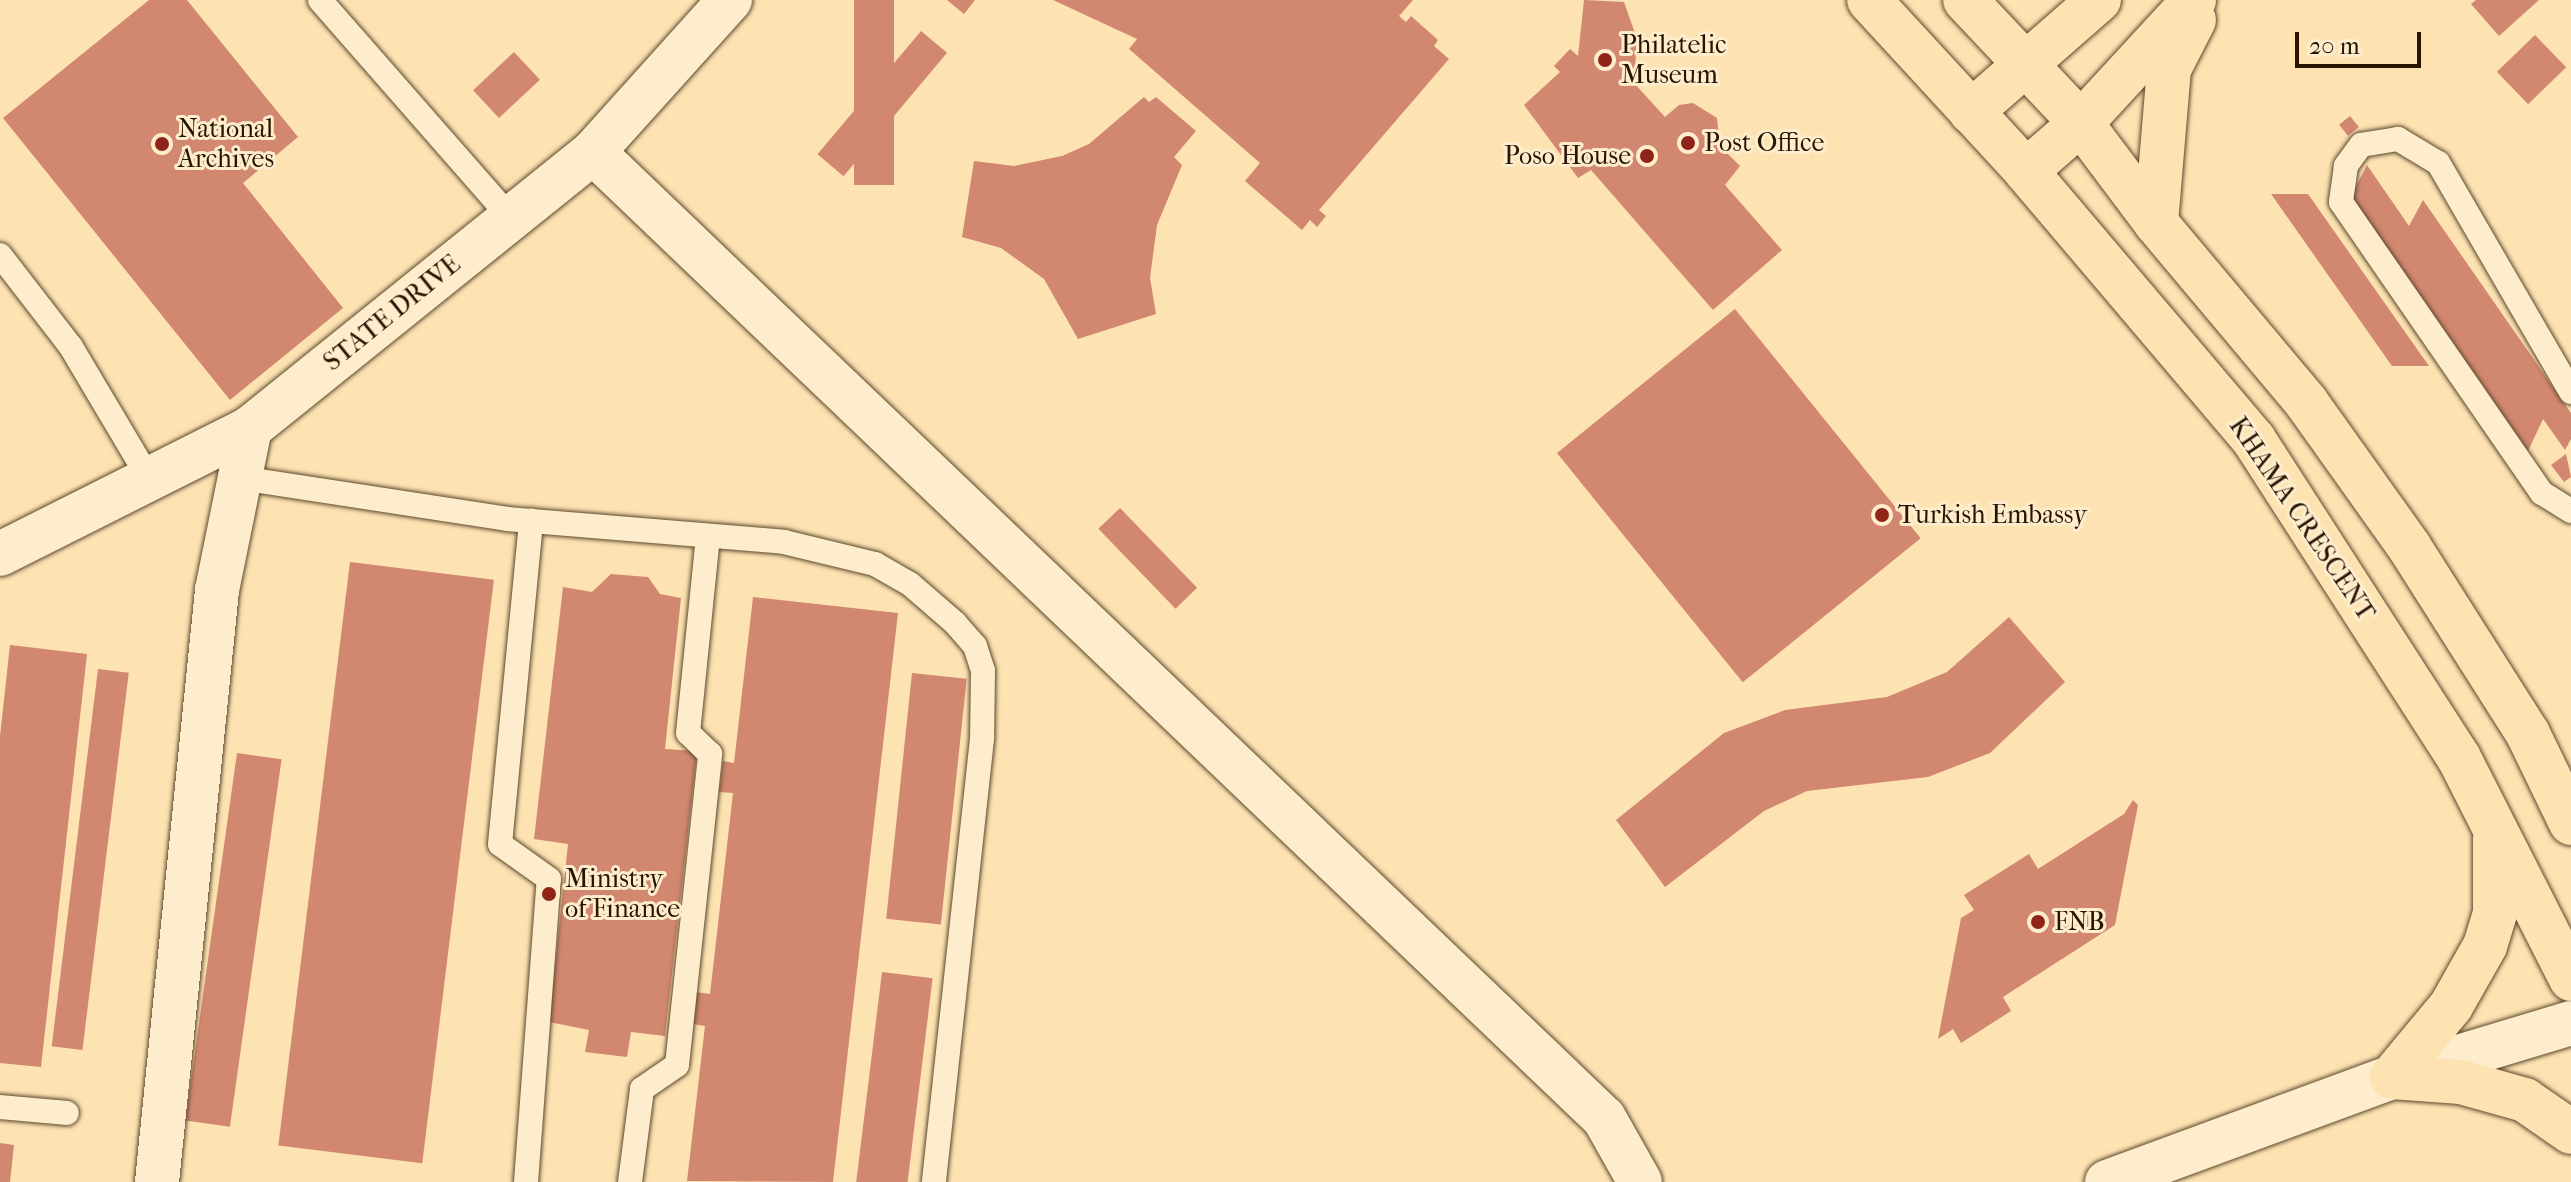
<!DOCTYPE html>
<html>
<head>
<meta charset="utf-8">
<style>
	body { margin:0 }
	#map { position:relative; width:2571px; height:1182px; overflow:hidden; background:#fde3b2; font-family:"IM FELL French Canon",serif }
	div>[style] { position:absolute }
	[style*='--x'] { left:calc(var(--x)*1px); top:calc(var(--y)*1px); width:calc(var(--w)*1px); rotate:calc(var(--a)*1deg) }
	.building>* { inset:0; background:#d28770; transform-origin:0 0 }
	.roads { filter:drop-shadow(0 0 2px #5c482d) drop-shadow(0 0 2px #5c482d) }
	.service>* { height:24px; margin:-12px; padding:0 12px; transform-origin:12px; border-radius:12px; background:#feedcd }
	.minor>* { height:44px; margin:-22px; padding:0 22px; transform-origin:22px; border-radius:22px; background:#feedcd }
	.primary>* { height:44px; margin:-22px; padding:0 22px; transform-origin:22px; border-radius:22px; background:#fde3b2 }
	.dots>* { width:22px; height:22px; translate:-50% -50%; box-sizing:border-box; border:4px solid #feedcd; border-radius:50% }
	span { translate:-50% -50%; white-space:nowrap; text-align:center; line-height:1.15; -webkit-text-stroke:6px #feedcd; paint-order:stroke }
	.poi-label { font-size:26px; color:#271401 }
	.left { translate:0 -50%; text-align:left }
	.right { translate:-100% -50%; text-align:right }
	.street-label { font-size:26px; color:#271401 }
	.scale { position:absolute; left:2295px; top:32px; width:126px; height:36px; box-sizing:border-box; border:4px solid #271401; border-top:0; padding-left:10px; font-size:24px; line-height:28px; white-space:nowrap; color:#271401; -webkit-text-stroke:6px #feedcd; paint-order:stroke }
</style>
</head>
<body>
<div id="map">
	<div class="building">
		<i style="clip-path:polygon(149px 0,187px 0,298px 137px,243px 183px,343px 308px,230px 400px,3px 118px)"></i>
		<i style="left:854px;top:0;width:40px;height:185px"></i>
		<i style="clip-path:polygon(947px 0,975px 0,964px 14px)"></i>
		<i style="clip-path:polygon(1053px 0,1413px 0,1399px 16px,1406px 22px,1411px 16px,1438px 40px,1434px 46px,1449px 59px,1319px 210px,1326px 216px,1317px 227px,1310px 220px,1302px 230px,1245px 181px,1260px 163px,1129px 49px,1137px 39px)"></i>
		<i style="clip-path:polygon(1584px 0,1624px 2px,1637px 39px,1634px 83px,1665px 117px,1679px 105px,1693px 103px,1717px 118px,1720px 146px,1740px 166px,1725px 185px,1782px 250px,1713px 310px,1591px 170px,1578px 178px,1524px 105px,1560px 72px,1554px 66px,1570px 49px,1578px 56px)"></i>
		<i style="clip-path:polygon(2476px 0,2539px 0,2499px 36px,2471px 4px)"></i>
		<i style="left:921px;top:31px;width:34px;height:161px;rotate:40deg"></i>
		<i style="left:2535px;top:35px;width:45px;height:53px;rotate:46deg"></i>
		<i style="left:514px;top:52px;width:38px;height:56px;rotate:47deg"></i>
		<i style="clip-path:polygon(1144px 97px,1149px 102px,1156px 97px,1196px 131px,1174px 157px,1182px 165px,1157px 225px,1150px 278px,1156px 314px,1078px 339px,1044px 279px,1001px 248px,962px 237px,974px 161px,1014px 166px,1062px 156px,1089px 144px)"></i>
		<i style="left:2350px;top:116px;width:14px;height:14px;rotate:51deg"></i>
		<i style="clip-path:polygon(2367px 165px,2409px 226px,2423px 200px,2571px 413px,2571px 439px,2565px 450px,2543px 419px,2528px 451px,2351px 196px)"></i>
		<i style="clip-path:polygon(2271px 194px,2308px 194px,2429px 366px,2392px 366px)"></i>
		<i style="left:1735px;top:309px;width:295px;height:229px;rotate:51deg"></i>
		<i style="clip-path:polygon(2566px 454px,2571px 477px,2564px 482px,2551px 465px)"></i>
		<i style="left:1120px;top:508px;width:111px;height:30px;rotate:46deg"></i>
		<i style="left:350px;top:562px;width:145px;height:588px;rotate:7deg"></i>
		<i style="clip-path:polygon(611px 574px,648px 577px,660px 594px,681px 598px,665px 749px,697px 751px,665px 1036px,631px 1032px,627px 1057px,585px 1052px,589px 1030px,549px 1022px,568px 844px,534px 839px,563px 587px,592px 592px)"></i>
		<i style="clip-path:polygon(753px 597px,898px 613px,833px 1182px,687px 1181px,705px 1026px,693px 1024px,696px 992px,710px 994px,733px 793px,719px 792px,723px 761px,734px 763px)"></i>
		<i style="clip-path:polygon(2009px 617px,2065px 682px,1990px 753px,1928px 777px,1807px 791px,1764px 811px,1665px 887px,1616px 820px,1724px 733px,1785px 710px,1887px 697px,1947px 672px)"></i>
		<i style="clip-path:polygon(10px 645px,87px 654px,41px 1067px,0 1063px,0 736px)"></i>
		<i style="left:98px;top:669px;width:31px;height:380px;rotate:7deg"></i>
		<i style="left:912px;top:673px;width:55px;height:247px;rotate:6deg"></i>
		<i style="left:237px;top:753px;width:45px;height:371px;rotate:8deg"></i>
		<i style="clip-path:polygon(2133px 800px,2138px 805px,2115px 925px,2003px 997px,2011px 1011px,1961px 1043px,1953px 1029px,1938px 1039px,1961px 918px,1974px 910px,1964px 895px,2029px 854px,2038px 869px,2124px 814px)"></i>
		<i style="left:882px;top:972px;width:51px;height:212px;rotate:7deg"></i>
		<i style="clip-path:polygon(0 1143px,14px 1145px,10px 1182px,0 1182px)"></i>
	</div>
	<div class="roads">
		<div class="service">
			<i style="--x:320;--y:0;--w:288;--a:48.8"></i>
			<i style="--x:0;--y:255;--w:116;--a:52.3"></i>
			<i style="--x:71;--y:347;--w:157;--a:59.3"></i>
			<i style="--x:2571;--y:392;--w:265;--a:-120.1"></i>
			<i style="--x:2438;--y:163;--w:47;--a:-149"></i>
			<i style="--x:2398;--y:139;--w:37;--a:171"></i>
			<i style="--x:2361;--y:145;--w:26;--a:126"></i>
			<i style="--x:2346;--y:166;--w:36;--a:98"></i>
			<i style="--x:2341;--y:202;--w:354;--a:55.4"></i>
			<i style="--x:2542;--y:493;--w:34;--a:32"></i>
			<i style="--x:240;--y:478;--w:270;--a:8.7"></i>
			<i style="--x:507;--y:519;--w:278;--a:4.7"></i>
			<i style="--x:784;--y:542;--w:94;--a:13.6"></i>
			<i style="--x:875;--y:564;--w:40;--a:29.7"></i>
			<i style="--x:910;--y:584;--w:60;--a:40.9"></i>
			<i style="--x:955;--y:623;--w:30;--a:49"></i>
			<i style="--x:975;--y:646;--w:26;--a:72"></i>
			<i style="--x:983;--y:671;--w:68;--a:90.8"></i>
			<i style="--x:982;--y:739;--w:446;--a:96.2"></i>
			<i style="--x:0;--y:1107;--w:67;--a:5.1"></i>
			<i style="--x:526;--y:1182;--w:304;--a:-85.7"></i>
			<i style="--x:549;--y:879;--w:60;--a:-144.5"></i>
			<i style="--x:500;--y:844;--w:325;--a:-84.5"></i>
			<i style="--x:630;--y:1182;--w:94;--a:-82.6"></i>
			<i style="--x:642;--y:1089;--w:42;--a:-34.4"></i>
			<i style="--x:677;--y:1065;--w:313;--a:-83.9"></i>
			<i style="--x:710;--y:754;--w:30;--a:-136"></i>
			<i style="--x:688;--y:733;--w:198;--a:-84.2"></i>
		</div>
		<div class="minor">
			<i style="--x:593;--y:152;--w:1398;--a:43.7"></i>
			<i style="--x:1604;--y:1118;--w:73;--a:60.6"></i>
			<i style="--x:0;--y:554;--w:280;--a:-26.7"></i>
			<i style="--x:250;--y:428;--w:440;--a:-38.8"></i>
			<i style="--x:593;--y:152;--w:205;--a:-48"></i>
			<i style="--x:157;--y:1182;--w:595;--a:-84.21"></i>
			<i style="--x:217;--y:590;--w:165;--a:-78.5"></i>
			<i style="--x:2107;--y:1182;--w:304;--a:-20.2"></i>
			<i style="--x:2392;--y:1077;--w:187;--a:-16.8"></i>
		</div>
		<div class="primary">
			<i style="--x:1869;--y:0;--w:232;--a:47.4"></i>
			<i style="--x:2026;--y:171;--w:353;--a:49.7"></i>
			<i style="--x:2254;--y:440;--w:378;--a:57.2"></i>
			<i style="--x:2459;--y:758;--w:248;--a:63.1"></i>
			<i style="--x:1965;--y:0;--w:169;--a:46.7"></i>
			<i style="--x:2081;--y:123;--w:125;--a:53.1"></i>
			<i style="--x:2156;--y:223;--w:234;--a:50"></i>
			<i style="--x:2306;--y:402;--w:179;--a:54.5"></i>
			<i style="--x:2410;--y:548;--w:220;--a:57.6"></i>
			<i style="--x:2528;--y:734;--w:99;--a:64.2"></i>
			<i style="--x:1971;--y:112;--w:170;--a:-41.2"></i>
			<i style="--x:2026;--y:171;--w:73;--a:-41.1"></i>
			<i style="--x:2081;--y:123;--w:167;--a:-47.4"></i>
			<i style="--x:2156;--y:223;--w:155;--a:-85.2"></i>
			<i style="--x:2169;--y:69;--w:55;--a:-63"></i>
			<i style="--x:2392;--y:1077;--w:92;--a:-50.3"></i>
			<i style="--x:2451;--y:1006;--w:69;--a:-60.5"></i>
			<i style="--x:2485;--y:946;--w:34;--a:-73"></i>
			<i style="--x:2495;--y:913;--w:74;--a:-90"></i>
			<i style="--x:2392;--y:1077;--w:69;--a:4.1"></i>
			<i style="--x:2461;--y:1082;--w:66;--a:15.7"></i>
			<i style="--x:2525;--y:1100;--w:56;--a:34.8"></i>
		</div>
	</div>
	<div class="dots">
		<i style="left:1605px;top:60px;background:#8f2418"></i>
		<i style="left:1688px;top:143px;background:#8f2418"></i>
		<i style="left:162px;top:144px;background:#8f2418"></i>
		<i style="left:1647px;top:156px;background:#8f2418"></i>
		<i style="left:1882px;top:515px;background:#8f2418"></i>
		<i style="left:549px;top:894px;background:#8f2418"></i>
		<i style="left:2038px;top:922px;background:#8f2418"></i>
	</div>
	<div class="poi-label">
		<span class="left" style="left:1621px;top:60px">Philatelic<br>Museum</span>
		<span class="left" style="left:178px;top:144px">National<br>Archives</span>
		<span class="left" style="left:1704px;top:143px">Post Office</span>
		<span class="right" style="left:1631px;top:156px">Poso House</span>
		<span class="left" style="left:1898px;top:515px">Turkish Embassy</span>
		<span class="left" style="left:565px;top:894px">Ministry<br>of Finance</span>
		<span class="left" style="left:2054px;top:922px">FNB</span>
	</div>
	<div class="street-label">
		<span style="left:392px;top:313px;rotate:-39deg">STATE DRIVE</span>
		<span style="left:2302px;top:519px;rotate:56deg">KHAMA CRESCENT</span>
	</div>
	<div class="scale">20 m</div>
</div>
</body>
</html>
